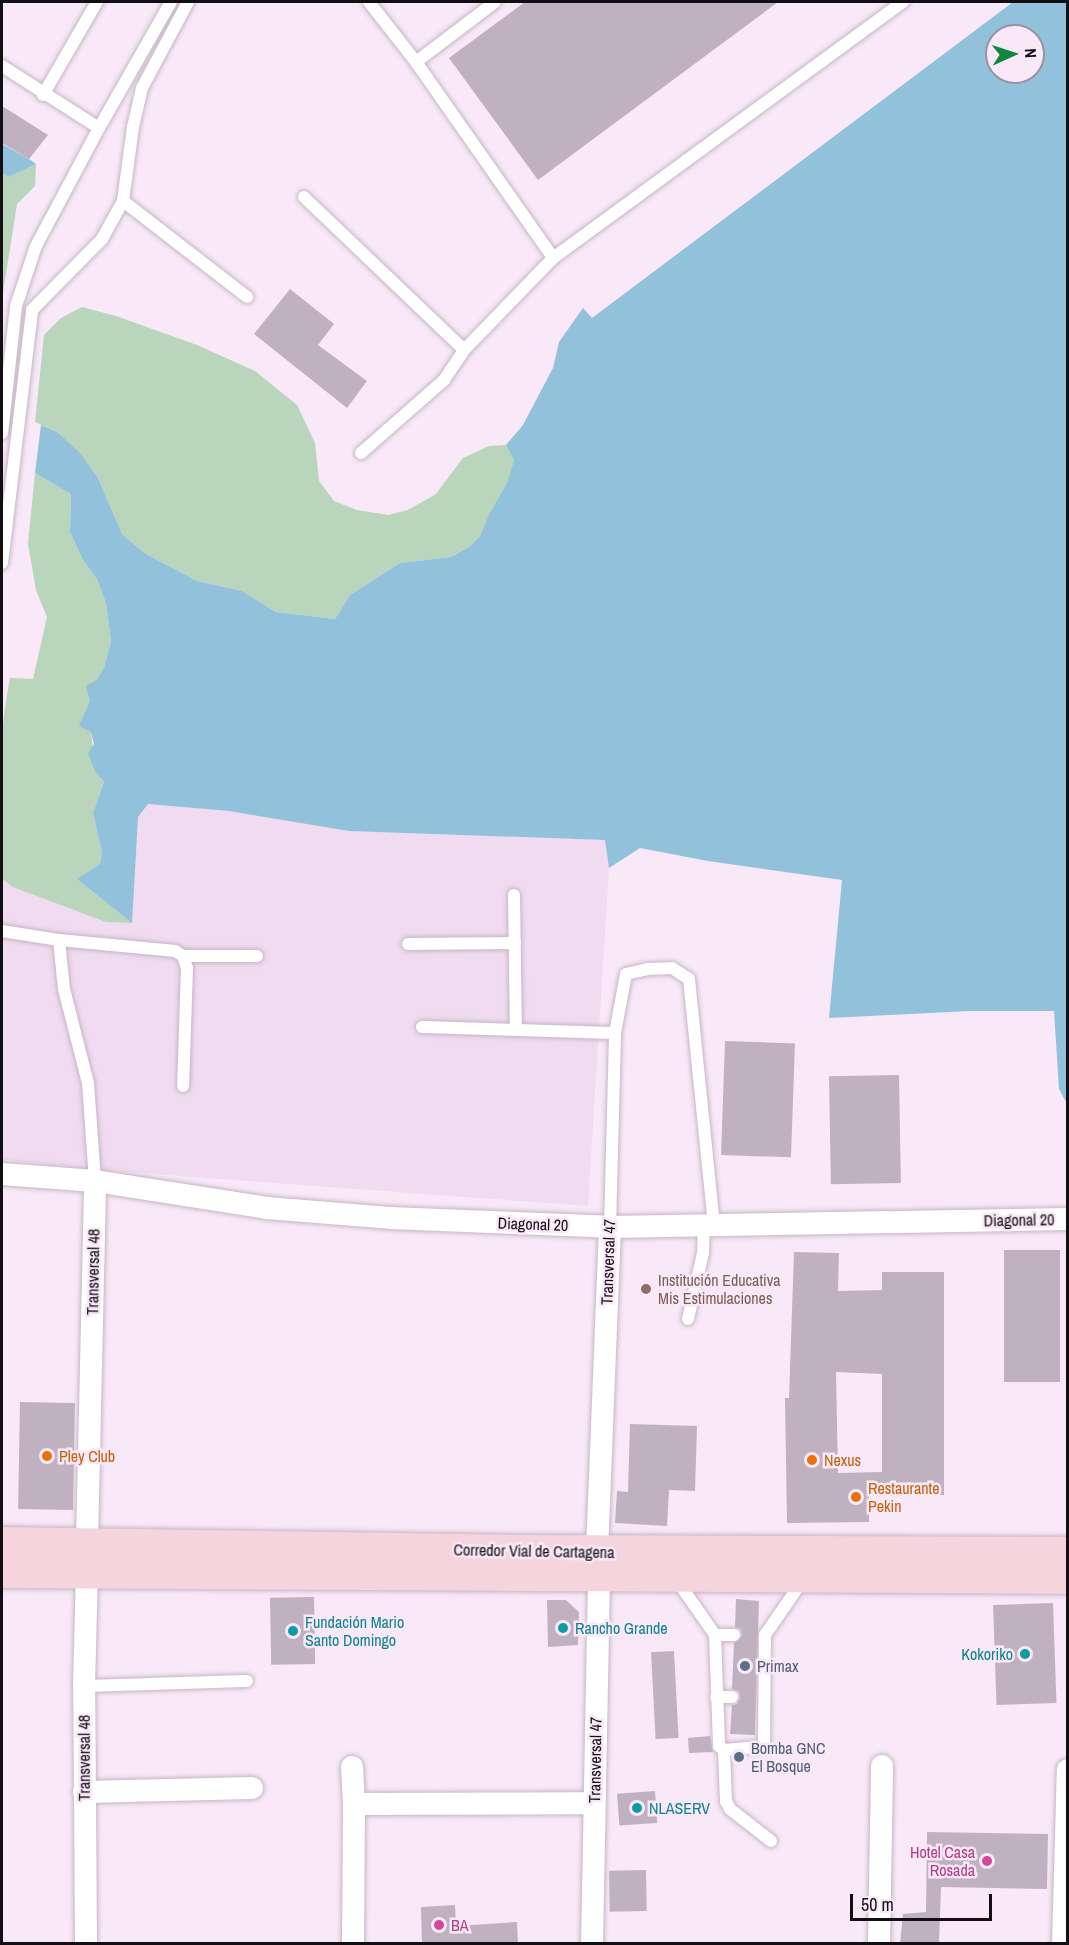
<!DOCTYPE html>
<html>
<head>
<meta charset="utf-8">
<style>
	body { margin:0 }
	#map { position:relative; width:1069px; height:1945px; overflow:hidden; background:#f8e8f8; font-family:"Archivo Narrow",sans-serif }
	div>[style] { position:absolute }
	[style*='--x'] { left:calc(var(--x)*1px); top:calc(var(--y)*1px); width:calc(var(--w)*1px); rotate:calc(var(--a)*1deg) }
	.built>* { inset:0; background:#f0dbf0 }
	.green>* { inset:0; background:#b9d5bc }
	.water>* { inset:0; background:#91c1db }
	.building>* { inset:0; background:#c0b1c0; transform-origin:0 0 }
	.roads { filter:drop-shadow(0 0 2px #c5b6c5) drop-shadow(0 0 2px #c5b6c5) }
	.lane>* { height:12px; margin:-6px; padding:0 6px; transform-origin:6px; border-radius:6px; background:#fff }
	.street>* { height:22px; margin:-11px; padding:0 11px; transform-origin:11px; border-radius:11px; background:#fff }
	.primary>* { height:33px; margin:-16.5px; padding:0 16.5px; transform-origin:16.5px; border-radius:16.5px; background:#f5d4dd }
	.dots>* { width:16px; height:16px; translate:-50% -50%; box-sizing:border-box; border:3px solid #f8e8f8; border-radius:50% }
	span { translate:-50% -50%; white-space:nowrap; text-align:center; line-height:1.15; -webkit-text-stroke:5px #f8e8f8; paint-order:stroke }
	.street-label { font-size:16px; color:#130e13 }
	.education-label { font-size:16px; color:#785e54 }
	.left { translate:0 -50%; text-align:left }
	.food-label { font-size:16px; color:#c56008 }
	.culture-label { font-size:16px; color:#0d838f }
	.right { translate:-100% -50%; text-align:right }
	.service-label { font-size:16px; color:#4e5e75 }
	.hotel-label { font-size:16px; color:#b23c85 }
	.frame { position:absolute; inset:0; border:3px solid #130e13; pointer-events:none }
	.north { position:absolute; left:985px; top:24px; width:60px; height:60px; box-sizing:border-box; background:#f8e8f8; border:2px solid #9c919c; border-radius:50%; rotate:87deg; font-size:16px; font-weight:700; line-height:24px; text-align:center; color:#130e13 }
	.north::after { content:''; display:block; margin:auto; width:21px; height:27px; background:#13853d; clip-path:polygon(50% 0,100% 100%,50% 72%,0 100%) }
	.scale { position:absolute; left:850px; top:1894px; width:142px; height:27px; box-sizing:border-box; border:3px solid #130e13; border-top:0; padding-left:8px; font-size:18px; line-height:21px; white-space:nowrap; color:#130e13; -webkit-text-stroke:4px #f8e8f8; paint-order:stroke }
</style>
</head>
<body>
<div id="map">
	<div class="built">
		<i style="clip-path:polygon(148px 804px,229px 811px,349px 831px,605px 840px,609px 868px,588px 1206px,125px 1172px,2px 1160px,2px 879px,13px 887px,135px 839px,138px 817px)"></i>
	</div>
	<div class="green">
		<i style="clip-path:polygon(36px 164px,35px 186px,17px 204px,2px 299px,2px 173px,9px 177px)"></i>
		<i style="clip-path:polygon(82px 307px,116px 316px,197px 345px,255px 371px,297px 405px,315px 443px,319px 481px,334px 501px,357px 510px,388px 515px,408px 510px,436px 494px,463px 458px,489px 446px,506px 445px,514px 460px,507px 483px,489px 514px,480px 536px,469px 547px,451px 557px,400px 563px,350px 595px,335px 619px,276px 612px,242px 591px,197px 581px,144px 553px,122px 534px,98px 478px,57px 432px,35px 422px,44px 335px,61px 318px)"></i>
		<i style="clip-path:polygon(35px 473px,71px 494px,70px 532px,83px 560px,97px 579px,106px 603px,111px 641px,104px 668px,80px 726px,91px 732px,96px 773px,104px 782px,93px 813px,102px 853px,100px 864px,77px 879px,132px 923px,106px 922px,13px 887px,2px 879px,2px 731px,6px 701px,10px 678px,33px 679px,47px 617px,36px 590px,28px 544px)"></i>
	</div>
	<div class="water">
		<i style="clip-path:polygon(evenodd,1013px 2px,1067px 2px,1067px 1104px,1059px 1089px,1054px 1011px,970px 1011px,829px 1018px,842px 880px,708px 861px,640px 848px,609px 868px,605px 840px,349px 831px,229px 811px,148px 804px,138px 817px,132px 923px,77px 879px,100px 864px,102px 853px,93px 813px,104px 782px,96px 773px,88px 754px,94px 744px,91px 732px,79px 726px,90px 701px,86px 686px,97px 680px,104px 668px,111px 641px,106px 603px,97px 579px,83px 560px,70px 532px,71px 494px,35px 473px,41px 425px,57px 432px,79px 452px,98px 478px,122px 534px,144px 553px,197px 581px,242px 591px,276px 612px,335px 619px,350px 595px,400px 563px,451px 557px,469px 547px,480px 536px,489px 514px,507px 483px,514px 460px,506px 445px,523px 425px,553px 368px,559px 342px,583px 308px,592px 318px,1013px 2px,997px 36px,1033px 36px,1033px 72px,997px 72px,997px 36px)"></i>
		<i style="clip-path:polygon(2px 144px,29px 159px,36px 164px,9px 177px,2px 173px)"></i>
	</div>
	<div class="building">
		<i style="clip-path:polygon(525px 2px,778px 2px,538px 180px,449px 58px)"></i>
		<i style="clip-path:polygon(2px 106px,48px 135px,29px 159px,2px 143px)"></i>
		<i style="clip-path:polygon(290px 289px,334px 324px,318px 345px,367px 381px,347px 408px,254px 334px)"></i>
		<i style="left:725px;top:1041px;width:70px;height:114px;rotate:2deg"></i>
		<i style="left:899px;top:1075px;width:108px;height:70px;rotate:89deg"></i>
		<i style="left:1004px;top:1250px;width:56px;height:132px"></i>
		<i style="clip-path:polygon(evenodd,794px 1252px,839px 1253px,838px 1291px,882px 1290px,882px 1272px,944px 1272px,944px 1495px,869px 1496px,869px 1522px,787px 1523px,785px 1398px,789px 1398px,794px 1252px,836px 1372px,882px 1374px,882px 1472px,838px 1473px,836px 1372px)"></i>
		<i style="left:20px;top:1402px;width:55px;height:107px;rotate:1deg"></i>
		<i style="clip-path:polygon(630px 1424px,697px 1426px,695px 1491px,669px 1490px,667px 1526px,615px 1523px,617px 1491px,628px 1492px)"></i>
		<i style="left:314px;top:1597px;width:67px;height:44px;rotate:89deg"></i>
		<i style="clip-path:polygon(736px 1599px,759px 1601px,755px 1735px,730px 1734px,732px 1705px,737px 1704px,740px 1698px,739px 1692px,732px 1689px,734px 1643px,742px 1636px,741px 1630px,735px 1627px)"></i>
		<i style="clip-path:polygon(547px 1600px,566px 1600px,579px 1612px,578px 1645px,548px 1647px)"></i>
		<i style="left:1053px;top:1603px;width:100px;height:60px;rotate:88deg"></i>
		<i style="left:674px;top:1651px;width:87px;height:23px;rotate:87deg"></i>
		<i style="clip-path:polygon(710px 1736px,713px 1752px,689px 1753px,688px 1738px)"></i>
		<i style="left:655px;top:1791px;width:32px;height:38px;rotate:86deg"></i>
		<i style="clip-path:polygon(927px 1832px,1048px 1834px,1047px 1889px,941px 1887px,939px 1944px,900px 1944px,903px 1914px,926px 1912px)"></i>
		<i style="left:646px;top:1870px;width:41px;height:37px;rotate:89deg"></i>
		<i style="clip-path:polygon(455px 1905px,456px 1926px,517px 1922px,518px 1944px,422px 1944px,421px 1907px)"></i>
	</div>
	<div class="roads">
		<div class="lane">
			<i style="--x:369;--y:2;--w:76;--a:51.9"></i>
			<i style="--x:416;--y:62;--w:239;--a:55"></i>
			<i style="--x:416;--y:62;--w:99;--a:-37.2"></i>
			<i style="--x:2;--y:66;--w:115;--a:32.6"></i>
			<i style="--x:43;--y:95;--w:108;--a:-59.9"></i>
			<i style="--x:304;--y:197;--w:221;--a:43.7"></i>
			<i style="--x:123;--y:201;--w:157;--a:37.7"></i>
			<i style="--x:2;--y:433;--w:128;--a:-83.7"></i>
			<i style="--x:16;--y:306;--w:63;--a:-71.6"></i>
			<i style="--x:36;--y:246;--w:134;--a:-61.9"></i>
			<i style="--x:99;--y:128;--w:145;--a:-60.3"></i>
			<i style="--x:361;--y:453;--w:111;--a:-41.3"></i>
			<i style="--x:444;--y:380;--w:36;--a:-56"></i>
			<i style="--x:464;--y:350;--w:128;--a:-45.9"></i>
			<i style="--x:553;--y:258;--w:434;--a:-36.2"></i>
			<i style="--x:2;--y:563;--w:255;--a:-83.2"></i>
			<i style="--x:32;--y:310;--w:100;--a:-45.4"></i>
			<i style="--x:102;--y:239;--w:43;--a:-61.1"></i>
			<i style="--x:123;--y:201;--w:75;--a:-82.3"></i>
			<i style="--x:133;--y:127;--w:40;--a:-77"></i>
			<i style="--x:142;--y:88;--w:98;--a:-61.9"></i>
			<i style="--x:514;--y:895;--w:135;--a:89.2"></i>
			<i style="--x:2;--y:931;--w:58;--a:9"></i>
			<i style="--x:59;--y:940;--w:117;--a:5.4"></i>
			<i style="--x:175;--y:951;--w:9;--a:32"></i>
			<i style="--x:183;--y:956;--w:13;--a:72"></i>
			<i style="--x:187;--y:968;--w:118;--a:91.9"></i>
			<i style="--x:59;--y:940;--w:49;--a:84.2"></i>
			<i style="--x:64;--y:989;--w:97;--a:75.7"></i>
			<i style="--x:88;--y:1083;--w:98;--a:85.9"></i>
			<i style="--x:408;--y:944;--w:107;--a:-0.5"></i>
			<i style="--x:183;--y:956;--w:74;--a:0"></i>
			<i style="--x:422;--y:1027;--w:193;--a:1.8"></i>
			<i style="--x:610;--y:1227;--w:194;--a:-88.5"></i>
			<i style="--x:615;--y:1033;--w:60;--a:-79.4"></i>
			<i style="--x:626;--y:974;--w:22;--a:-13"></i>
			<i style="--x:647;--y:969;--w:25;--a:-2"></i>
			<i style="--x:672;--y:968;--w:20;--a:33"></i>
			<i style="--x:689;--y:979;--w:247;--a:84.2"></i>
			<i style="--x:688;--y:1319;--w:68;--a:-77.2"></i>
			<i style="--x:703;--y:1253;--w:28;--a:-88"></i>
			<i style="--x:676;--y:1579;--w:68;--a:55.1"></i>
			<i style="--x:715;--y:1635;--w:111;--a:87.9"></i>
			<i style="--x:719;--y:1746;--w:6;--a:39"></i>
			<i style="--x:724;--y:1750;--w:37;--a:-5"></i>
			<i style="--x:761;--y:1747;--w:6;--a:-59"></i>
			<i style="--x:764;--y:1742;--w:107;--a:-89.5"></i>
			<i style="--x:765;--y:1635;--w:67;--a:-55.4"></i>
			<i style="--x:715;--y:1635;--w:19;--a:0"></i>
			<i style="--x:84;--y:1686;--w:163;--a:-1.8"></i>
			<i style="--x:716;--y:1697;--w:16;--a:0"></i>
			<i style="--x:724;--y:1750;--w:51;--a:87.8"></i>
			<i style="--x:726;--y:1801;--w:9;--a:63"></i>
			<i style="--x:730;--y:1809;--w:52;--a:38"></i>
		</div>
		<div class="street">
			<i style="--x:2;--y:1174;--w:93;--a:4.3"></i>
			<i style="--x:95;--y:1181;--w:174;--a:8.9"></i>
			<i style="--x:267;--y:1208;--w:123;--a:4.6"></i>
			<i style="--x:390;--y:1218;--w:220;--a:2.3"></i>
			<i style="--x:610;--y:1227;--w:458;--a:-1"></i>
			<i style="--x:87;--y:1542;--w:361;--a:-88.7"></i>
			<i style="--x:597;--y:1551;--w:324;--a:-87.7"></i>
			<i style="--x:352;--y:1767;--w:37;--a:87"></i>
			<i style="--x:354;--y:1804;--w:140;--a:90.4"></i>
			<i style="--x:84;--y:1792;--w:168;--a:-1.4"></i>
			<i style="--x:354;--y:1804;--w:240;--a:-0.2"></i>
			<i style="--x:86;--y:1944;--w:258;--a:-90.4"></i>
			<i style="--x:84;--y:1686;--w:114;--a:-88.5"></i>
			<i style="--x:592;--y:1944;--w:368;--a:-88.9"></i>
			<i style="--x:879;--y:1944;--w:178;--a:-89"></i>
			<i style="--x:1063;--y:1944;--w:174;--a:-88.4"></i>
		</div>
		<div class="primary">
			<i style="--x:2;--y:1543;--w:522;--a:0.88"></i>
			<i style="--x:524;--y:1551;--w:544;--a:0.21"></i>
			<i style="--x:2;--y:1571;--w:1066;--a:0.32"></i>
		</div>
	</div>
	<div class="dots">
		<i style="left:646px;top:1289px;background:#8d6e63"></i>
		<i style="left:47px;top:1456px;background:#e8710a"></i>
		<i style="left:812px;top:1460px;background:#e8710a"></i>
		<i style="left:856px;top:1497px;background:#e8710a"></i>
		<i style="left:563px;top:1628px;background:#0f9aa8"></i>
		<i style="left:293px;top:1631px;background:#0f9aa8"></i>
		<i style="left:1025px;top:1654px;background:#0f9aa8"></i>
		<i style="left:745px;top:1666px;background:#5c6f8a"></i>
		<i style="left:739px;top:1757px;background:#5c6f8a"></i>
		<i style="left:637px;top:1808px;background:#0f9aa8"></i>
		<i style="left:987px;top:1861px;background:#d1479c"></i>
		<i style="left:439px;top:1925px;background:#d1479c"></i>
	</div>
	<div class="street-label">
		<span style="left:1019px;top:1220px;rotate:-1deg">Diagonal 20</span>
		<span style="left:533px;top:1224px;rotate:2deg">Diagonal 20</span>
		<span style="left:608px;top:1262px;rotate:-88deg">Transversal 47</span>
		<span style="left:93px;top:1272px;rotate:-89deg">Transversal 48</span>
		<span style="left:534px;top:1551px;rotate:1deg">Corredor Vial de Cartagena</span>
		<span style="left:84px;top:1758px;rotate:-90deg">Transversal 48</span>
		<span style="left:595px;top:1760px;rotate:-89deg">Transversal 47</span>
	</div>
	<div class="education-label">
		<span class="left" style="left:658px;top:1289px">Institución Educativa<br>Mis Estimulaciones</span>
	</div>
	<div class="food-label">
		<span class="left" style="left:59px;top:1456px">Pley Club</span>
		<span class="left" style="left:824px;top:1460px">Nexus</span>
		<span class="left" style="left:868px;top:1497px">Restaurante<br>Pekin</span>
	</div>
	<div class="culture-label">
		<span class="left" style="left:305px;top:1631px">Fundación Mario<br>Santo Domingo</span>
		<span class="left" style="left:575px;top:1628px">Rancho Grande</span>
		<span class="right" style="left:1013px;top:1654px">Kokoriko</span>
		<span class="left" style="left:649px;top:1808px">NLASERV</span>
	</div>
	<div class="service-label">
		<span class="left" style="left:757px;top:1666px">Primax</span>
		<span class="left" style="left:751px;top:1757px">Bomba GNC<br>El Bosque</span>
	</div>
	<div class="hotel-label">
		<span class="right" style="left:975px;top:1861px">Hotel Casa<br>Rosada</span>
		<span class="left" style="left:451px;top:1925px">BA</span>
	</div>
	<div class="frame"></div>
	<div class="north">N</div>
	<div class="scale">50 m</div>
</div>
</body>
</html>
